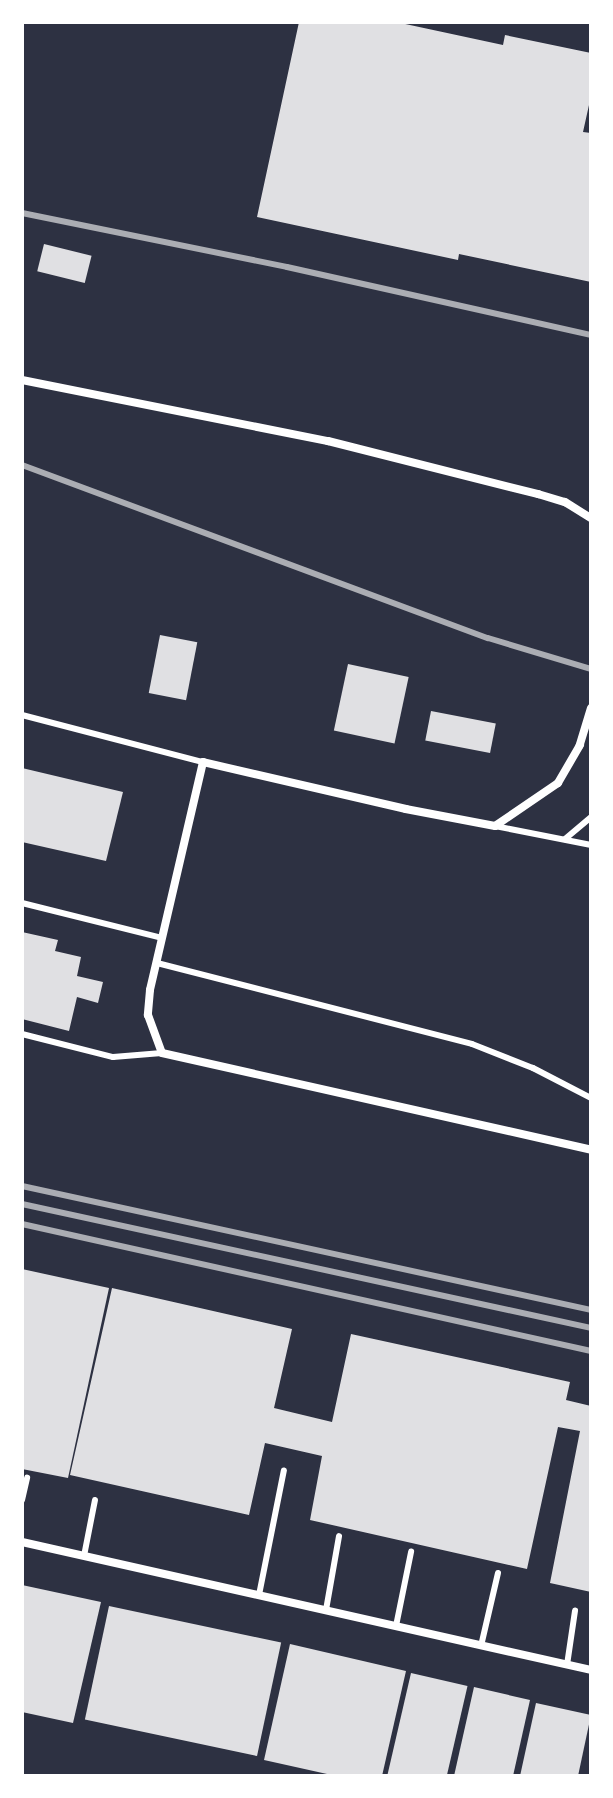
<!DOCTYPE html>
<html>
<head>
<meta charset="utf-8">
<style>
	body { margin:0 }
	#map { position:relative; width:613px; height:1798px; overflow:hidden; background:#2d3142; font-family:"Varela Round",sans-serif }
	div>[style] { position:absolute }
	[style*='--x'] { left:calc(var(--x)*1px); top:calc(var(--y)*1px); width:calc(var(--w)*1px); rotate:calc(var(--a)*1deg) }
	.building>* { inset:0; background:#e0e0e3; transform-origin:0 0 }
	.service>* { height:6px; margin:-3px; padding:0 3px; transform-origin:3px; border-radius:3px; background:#fff }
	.minor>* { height:8px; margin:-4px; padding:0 4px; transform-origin:4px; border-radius:4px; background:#fff }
	.rail>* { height:6px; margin:-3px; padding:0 3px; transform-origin:3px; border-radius:3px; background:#abadb3 }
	span { translate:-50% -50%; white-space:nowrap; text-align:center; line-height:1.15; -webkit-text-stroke:8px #fff; paint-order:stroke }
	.frame { position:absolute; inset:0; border:24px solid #fff; pointer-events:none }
</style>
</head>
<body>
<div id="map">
	<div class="building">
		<i style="clip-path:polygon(299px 22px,396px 22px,503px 45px,505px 35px,591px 53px,591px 96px,583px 132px,591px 133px,591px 282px,459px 254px,458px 260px,257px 217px)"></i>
		<i style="left:44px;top:244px;width:49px;height:28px;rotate:14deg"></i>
		<i style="left:160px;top:635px;width:38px;height:59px;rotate:11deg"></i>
		<i style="left:348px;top:664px;width:62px;height:68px;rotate:12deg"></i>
		<i style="left:431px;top:711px;width:66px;height:30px;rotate:11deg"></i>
		<i style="clip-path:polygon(22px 768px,123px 792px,106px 861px,22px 842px)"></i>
		<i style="clip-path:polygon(22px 932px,58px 940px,55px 951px,81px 957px,77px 976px,103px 982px,98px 1003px,77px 997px,69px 1031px,22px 1019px)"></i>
		<i style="clip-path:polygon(22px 1269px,109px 1288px,68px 1478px,22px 1469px)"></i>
		<i style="clip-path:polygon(112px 1288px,292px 1329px,274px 1408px,332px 1422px,351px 1334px,570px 1382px,566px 1400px,591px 1406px,591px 1592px,550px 1583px,580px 1431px,558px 1427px,527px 1569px,310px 1520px,322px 1456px,265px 1443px,249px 1515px,70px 1475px)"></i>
		<i style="clip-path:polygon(22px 1585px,101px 1602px,73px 1723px,22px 1712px)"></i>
		<i style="left:109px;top:1606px;width:176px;height:116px;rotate:12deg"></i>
		<i style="clip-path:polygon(290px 1644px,406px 1671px,382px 1776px,336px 1776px,264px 1760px)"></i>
		<i style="left:411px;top:1673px;width:58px;height:106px;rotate:13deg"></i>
		<i style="clip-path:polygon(474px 1687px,530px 1700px,513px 1776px,454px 1776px)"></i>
		<i style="clip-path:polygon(536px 1703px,591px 1715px,578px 1776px,520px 1776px)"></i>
	</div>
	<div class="service">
		<i style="--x:22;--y:715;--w:187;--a:14.6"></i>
		<i style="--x:495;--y:826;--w:98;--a:11.2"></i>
		<i style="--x:565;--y:839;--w:34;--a:-40"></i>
		<i style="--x:22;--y:903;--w:144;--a:14"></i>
		<i style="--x:157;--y:963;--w:325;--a:14.4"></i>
		<i style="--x:472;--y:1044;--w:66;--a:21.5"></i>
		<i style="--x:533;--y:1068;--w:65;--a:27.3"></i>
		<i style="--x:22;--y:1034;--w:94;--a:14.2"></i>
		<i style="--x:113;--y:1057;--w:49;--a:-4.7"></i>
		<i style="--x:22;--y:1500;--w:23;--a:-77"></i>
		<i style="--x:84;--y:1556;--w:57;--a:-78.9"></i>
		<i style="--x:259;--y:1595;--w:127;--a:-78.7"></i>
		<i style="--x:326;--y:1610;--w:75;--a:-80"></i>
		<i style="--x:396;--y:1626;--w:76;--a:-78.5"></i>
		<i style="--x:481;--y:1646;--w:75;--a:-76.9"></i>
		<i style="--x:567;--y:1665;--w:55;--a:-81.6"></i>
	</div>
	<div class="minor">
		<i style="--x:22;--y:380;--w:312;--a:11.3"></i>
		<i style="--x:328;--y:441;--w:217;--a:14.2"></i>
		<i style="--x:538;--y:494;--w:28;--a:17"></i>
		<i style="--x:565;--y:502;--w:31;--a:32"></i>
		<i style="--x:591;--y:708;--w:39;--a:107"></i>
		<i style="--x:580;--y:745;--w:44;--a:120.1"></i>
		<i style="--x:558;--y:783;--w:76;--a:145.7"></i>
		<i style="--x:495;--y:826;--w:91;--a:-169.2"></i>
		<i style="--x:406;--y:809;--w:208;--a:-167"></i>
		<i style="--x:203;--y:762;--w:234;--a:103.1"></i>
		<i style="--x:150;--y:990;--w:25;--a:95"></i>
		<i style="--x:148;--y:1015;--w:40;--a:69.8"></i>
		<i style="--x:162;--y:1053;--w:440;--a:12.7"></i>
		<i style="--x:22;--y:1542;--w:583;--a:12.68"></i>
	</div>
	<div class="rail">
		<i style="--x:22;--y:213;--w:270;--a:11.5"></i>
		<i style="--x:287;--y:267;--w:312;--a:12.6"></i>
		<i style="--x:22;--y:465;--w:497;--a:20.4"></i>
		<i style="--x:488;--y:638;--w:108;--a:16.8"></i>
		<i style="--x:22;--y:1186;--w:582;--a:12.29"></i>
		<i style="--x:22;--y:1204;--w:582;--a:12.29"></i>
		<i style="--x:22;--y:1224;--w:583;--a:12.58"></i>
	</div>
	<div class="frame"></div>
</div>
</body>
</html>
